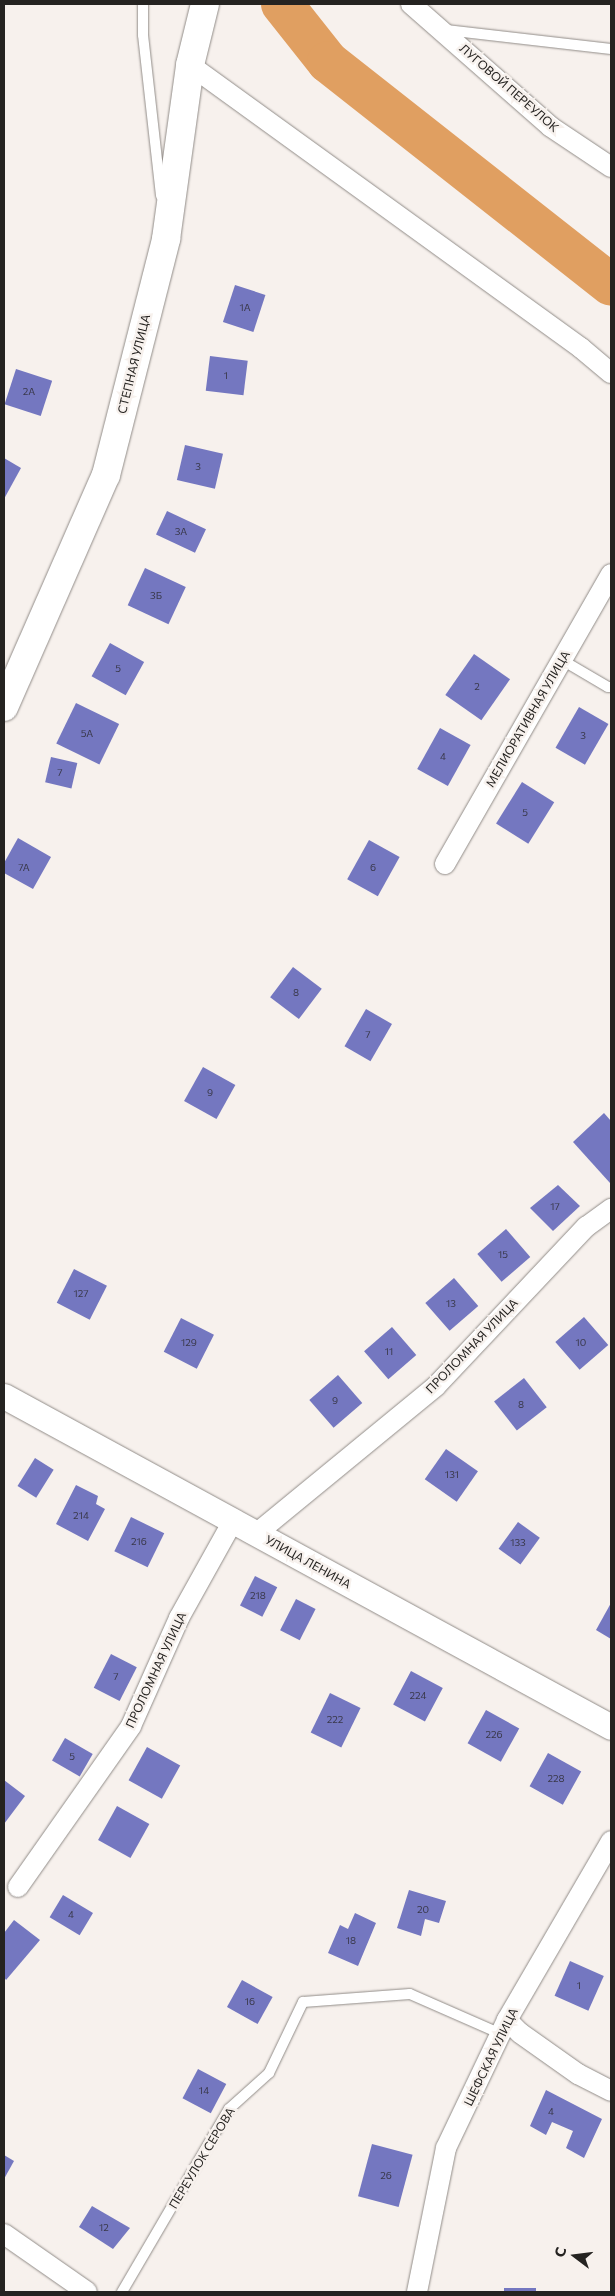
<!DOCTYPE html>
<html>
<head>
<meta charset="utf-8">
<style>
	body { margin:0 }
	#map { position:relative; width:615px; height:2296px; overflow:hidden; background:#f7f1ed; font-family:Commissioner,sans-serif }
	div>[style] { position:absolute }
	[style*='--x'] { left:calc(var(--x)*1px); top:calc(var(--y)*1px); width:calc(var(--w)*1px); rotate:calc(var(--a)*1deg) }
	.river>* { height:42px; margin:-21px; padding:0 21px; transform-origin:21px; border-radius:21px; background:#e09f61 }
	.building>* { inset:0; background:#7477c0; transform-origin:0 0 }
	.roads { filter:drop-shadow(0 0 1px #918c88) drop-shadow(0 0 1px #918c88) }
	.service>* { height:10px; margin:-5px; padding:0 5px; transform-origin:5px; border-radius:5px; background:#fff }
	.minor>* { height:20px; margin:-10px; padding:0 10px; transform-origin:10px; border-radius:10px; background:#fff }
	.tertiary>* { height:25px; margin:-12.5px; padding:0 12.5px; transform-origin:12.5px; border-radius:12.5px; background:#fff }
	.secondary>* { height:28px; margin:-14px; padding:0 14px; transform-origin:14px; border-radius:14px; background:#fff }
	span { translate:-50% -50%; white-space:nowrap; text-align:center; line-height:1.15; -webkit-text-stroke:4.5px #f7f1ed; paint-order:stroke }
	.number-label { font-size:10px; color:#393849 }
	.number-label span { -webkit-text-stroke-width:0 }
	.street-label { font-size:12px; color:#252321 }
	.frame { position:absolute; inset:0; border:5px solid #252321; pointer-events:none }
	.north { position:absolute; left:550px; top:2231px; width:50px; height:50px; -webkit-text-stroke:4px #f7f1ed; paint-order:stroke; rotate:285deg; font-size:14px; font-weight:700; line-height:20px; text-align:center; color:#252321 }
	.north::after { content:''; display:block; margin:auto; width:18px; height:22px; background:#252321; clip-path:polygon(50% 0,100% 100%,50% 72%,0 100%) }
</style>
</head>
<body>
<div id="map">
	<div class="river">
		<i style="--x:282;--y:4;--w:74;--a:51.6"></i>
		<i style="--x:328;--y:62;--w:360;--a:38.2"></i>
	</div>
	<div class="building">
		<i style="left:235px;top:285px;width:32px;height:39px;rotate:18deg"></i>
		<i style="left:210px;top:356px;width:38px;height:35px;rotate:7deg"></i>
		<i style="left:16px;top:369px;width:38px;height:37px;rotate:18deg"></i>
		<i style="left:185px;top:445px;width:39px;height:36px;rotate:13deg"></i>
		<i style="clip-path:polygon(4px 458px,21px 468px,4px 499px)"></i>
		<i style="left:167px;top:511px;width:43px;height:26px;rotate:25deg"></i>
		<i style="left:145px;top:568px;width:45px;height:41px;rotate:25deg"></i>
		<i style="left:110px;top:643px;width:39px;height:38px;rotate:29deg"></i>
		<i style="left:474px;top:654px;width:44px;height:50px;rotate:35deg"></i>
		<i style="left:76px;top:703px;width:48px;height:45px;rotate:26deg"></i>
		<i style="left:579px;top:707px;width:34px;height:47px;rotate:30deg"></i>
		<i style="left:440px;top:728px;width:35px;height:47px;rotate:29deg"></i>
		<i style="left:51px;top:757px;width:27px;height:26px;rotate:13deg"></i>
		<i style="left:522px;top:782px;width:38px;height:49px;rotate:32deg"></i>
		<i style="clip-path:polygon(18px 838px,51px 857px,33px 889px,4px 873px,4px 863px)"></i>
		<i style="left:369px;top:840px;width:35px;height:45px;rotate:29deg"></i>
		<i style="left:293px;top:967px;width:36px;height:38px;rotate:37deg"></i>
		<i style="left:366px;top:1009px;width:30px;height:43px;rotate:30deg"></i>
		<i style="left:203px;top:1067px;width:37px;height:39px;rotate:29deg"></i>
		<i style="clip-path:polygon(604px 1113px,611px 1121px,610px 1183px,573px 1142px)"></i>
		<i style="clip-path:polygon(558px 1185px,580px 1206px,553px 1231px,530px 1208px)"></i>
		<i style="left:506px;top:1229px;width:37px;height:38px;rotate:49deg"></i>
		<i style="left:74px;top:1269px;width:37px;height:38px;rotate:27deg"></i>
		<i style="left:454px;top:1278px;width:37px;height:38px;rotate:49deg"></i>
		<i style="left:584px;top:1317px;width:37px;height:38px;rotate:49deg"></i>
		<i style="left:181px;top:1318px;width:37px;height:38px;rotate:27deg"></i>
		<i style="left:392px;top:1327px;width:37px;height:37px;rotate:49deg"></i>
		<i style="left:338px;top:1375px;width:37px;height:38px;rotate:49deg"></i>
		<i style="left:524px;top:1378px;width:37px;height:38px;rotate:52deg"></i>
		<i style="left:446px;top:1449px;width:39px;height:37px;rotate:35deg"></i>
		<i style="left:35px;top:1458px;width:22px;height:33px;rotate:32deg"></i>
		<i style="clip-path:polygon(76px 1485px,98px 1496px,96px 1504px,105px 1509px,88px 1541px,56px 1524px)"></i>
		<i style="left:131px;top:1517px;width:37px;height:38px;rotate:26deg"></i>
		<i style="left:518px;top:1522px;width:27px;height:33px;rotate:36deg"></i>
		<i style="left:255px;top:1576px;width:25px;height:33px;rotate:27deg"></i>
		<i style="left:296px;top:1599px;width:22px;height:35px;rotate:27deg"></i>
		<i style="clip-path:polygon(611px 1603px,611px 1639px,596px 1630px)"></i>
		<i style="left:111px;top:1654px;width:29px;height:38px;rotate:27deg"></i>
		<i style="left:411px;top:1671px;width:36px;height:38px;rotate:28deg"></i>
		<i style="left:330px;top:1693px;width:34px;height:44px;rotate:26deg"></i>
		<i style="left:486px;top:1710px;width:38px;height:38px;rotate:29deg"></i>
		<i style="left:65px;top:1738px;width:32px;height:26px;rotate:30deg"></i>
		<i style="left:147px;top:1747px;width:38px;height:38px;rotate:29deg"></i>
		<i style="left:548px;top:1753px;width:38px;height:38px;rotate:29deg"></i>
		<i style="clip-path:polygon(4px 1780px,25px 1796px,4px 1824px)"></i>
		<i style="left:117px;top:1806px;width:37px;height:39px;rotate:29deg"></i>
		<i style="clip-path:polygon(409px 1890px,446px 1901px,439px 1923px,425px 1919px,421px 1936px,397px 1928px)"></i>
		<i style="left:63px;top:1895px;width:35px;height:26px;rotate:31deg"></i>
		<i style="clip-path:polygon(355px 1913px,376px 1923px,358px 1966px,328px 1953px,340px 1925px,348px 1929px)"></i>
		<i style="clip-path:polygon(14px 1920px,40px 1940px,6px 1980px,4px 1977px,4px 1933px)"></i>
		<i style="left:570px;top:1961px;width:37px;height:38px;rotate:24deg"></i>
		<i style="left:242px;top:1980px;width:35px;height:31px;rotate:29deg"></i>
		<i style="left:198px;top:2069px;width:32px;height:33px;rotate:28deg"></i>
		<i style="clip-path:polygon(546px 2090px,602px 2119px,584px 2158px,566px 2148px,573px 2131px,552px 2122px,546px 2135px,530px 2126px)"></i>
		<i style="left:372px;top:2144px;width:42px;height:54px;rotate:15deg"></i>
		<i style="clip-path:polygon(4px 2155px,14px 2161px,4px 2179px)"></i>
		<i style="clip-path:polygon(92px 2206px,130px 2228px,113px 2249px,79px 2227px)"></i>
		<i style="left:504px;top:2288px;width:32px;height:4px"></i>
	</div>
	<div class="roads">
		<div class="service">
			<i style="--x:143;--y:4;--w:31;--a:90"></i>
			<i style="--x:143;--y:35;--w:162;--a:83.6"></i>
			<i style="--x:446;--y:30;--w:166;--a:6.6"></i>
			<i style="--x:562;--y:660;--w:53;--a:30.4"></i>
			<i style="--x:608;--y:687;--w:3;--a:0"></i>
			<i style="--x:122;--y:2292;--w:212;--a:-59.7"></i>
			<i style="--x:229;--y:2109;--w:54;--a:-42"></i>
			<i style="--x:269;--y:2073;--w:79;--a:-64.4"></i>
			<i style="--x:303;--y:2002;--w:107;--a:-4.3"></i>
			<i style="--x:410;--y:1994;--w:99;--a:23.7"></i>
		</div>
		<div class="minor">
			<i style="--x:411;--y:4;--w:186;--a:41.3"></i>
			<i style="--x:551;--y:127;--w:72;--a:33.7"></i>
			<i style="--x:190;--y:65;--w:483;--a:35.9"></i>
			<i style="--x:581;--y:348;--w:39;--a:40"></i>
			<i style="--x:445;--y:864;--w:334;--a:-60.2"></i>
			<i style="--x:256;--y:1534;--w:233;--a:-39.4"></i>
			<i style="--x:436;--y:1386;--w:219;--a:-46.7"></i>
			<i style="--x:586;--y:1227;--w:31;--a:-36"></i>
			<i style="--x:18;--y:1887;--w:197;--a:-54.9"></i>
			<i style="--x:131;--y:1726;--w:118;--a:-66"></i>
			<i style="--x:179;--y:1618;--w:111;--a:-60.9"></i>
			<i style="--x:507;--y:2020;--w:18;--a:45"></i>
			<i style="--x:520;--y:2033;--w:71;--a:35.3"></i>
			<i style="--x:578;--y:2074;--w:37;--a:27"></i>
			<i style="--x:4;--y:2234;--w:101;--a:34.9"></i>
			<i style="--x:417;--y:2292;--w:147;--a:-78.6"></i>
			<i style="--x:446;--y:2148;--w:142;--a:-64.5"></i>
			<i style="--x:507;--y:2020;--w:207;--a:-59.8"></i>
		</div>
		<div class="tertiary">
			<i style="--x:4;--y:1396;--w:691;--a:28.6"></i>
		</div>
		<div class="secondary">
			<i style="--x:4;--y:707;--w:253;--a:-66.3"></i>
			<i style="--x:106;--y:475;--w:244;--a:-75.7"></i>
			<i style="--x:166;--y:239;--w:176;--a:-82.1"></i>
			<i style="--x:190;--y:65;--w:63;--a:-76.2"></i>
		</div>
	</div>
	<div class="number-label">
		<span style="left:245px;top:308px">1А</span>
		<span style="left:226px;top:376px">1</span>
		<span style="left:29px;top:392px">2А</span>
		<span style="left:198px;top:467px">3</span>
		<span style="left:181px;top:532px">3А</span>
		<span style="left:156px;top:596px">3Б</span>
		<span style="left:118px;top:669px">5</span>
		<span style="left:477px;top:687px">2</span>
		<span style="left:87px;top:734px">5А</span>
		<span style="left:583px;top:736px">3</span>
		<span style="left:443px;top:757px">4</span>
		<span style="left:60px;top:773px">7</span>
		<span style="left:525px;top:813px">5</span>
		<span style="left:24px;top:868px">7А</span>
		<span style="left:373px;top:868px">6</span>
		<span style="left:296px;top:993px">8</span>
		<span style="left:368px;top:1035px">7</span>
		<span style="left:210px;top:1093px">9</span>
		<span style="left:555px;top:1207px">17</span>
		<span style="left:503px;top:1255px">15</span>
		<span style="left:81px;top:1294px">127</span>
		<span style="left:451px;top:1304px">13</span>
		<span style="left:189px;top:1343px">129</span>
		<span style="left:581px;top:1343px">10</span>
		<span style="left:389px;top:1352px">11</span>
		<span style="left:335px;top:1401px">9</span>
		<span style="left:521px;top:1405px">8</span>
		<span style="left:452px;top:1475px">131</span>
		<span style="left:81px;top:1516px">214</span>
		<span style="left:139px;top:1542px">216</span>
		<span style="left:518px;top:1543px">133</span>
		<span style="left:258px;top:1596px">218</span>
		<span style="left:116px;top:1677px">7</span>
		<span style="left:418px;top:1696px">224</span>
		<span style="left:335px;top:1720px">222</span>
		<span style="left:494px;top:1735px">226</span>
		<span style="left:72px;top:1757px">5</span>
		<span style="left:556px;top:1779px">228</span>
		<span style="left:423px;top:1910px">20</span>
		<span style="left:71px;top:1915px">4</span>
		<span style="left:351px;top:1941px">18</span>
		<span style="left:579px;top:1986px">1</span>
		<span style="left:250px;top:2002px">16</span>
		<span style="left:204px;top:2091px">14</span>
		<span style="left:551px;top:2112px">4</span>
		<span style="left:386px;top:2176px">26</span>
		<span style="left:104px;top:2228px">12</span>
	</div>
	<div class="street-label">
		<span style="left:509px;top:88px;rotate:41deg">ЛУГОВОЙ ПЕРЕУЛОК</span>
		<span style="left:134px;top:364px;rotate:-76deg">СТЕПНАЯ УЛИЦА</span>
		<span style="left:528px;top:719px;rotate:-60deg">МЕЛИОРАТИВНАЯ УЛИЦА</span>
		<span style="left:472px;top:1346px;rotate:-46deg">ПРОЛОМНАЯ УЛИЦА</span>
		<span style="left:308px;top:1562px;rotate:29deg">УЛИЦА ЛЕНИНА</span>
		<span style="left:156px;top:1670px;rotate:-65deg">ПРОЛОМНАЯ УЛИЦА</span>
		<span style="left:491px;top:2057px;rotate:-64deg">ШЕФСКАЯ УЛИЦА</span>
		<span style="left:202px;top:2158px;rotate:-59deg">ПЕРЕУЛОК СЕРОВА</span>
	</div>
	<div class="frame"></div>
	<div class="north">С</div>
</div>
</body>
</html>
